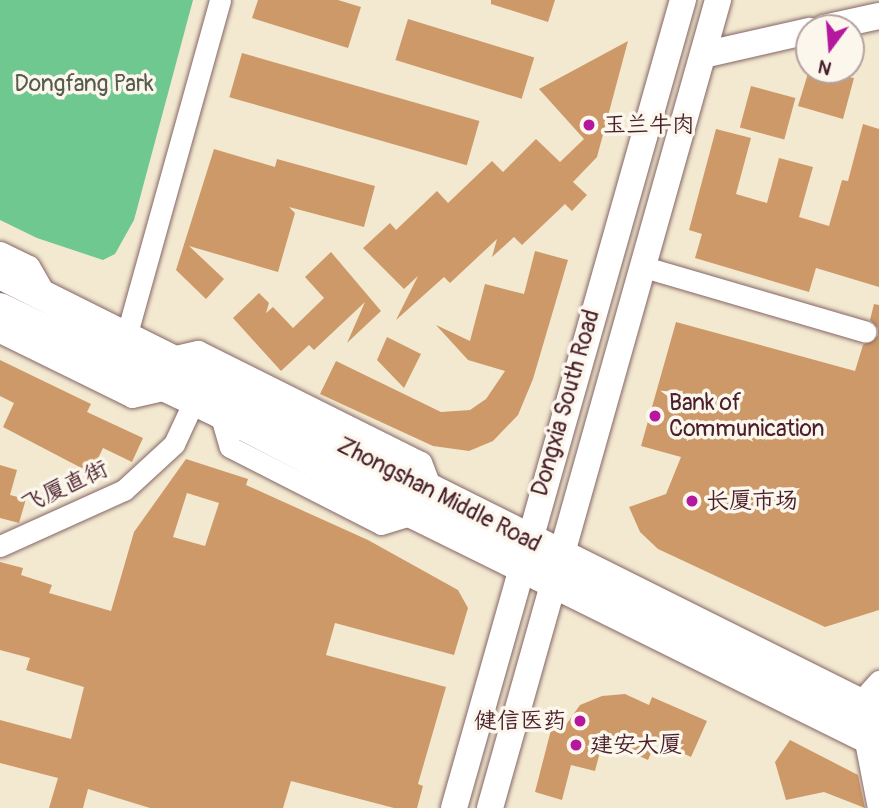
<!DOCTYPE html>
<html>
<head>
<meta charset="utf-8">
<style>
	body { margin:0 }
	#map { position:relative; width:879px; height:808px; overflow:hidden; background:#f3e9d1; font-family:Pangolin,"LXGW WenKai TC",sans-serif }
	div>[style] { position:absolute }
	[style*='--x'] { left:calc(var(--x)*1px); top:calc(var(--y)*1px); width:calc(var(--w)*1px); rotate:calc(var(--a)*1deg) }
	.green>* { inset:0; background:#6ec890 }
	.building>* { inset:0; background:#ce9968; transform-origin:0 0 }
	.roads { filter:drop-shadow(0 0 2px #856665) drop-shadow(0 0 2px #856665) }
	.minor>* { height:21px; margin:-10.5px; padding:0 10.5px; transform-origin:10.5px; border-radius:10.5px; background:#fff }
	.tertiary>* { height:26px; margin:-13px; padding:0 13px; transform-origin:13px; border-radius:13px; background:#fff }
	.secondary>* { height:30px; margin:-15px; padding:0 15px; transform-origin:15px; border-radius:15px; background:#fff }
	.dots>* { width:19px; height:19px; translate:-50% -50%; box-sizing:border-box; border:4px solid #fbf7ec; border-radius:50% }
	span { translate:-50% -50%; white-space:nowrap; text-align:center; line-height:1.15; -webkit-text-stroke:7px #fbf7ec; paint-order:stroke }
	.park-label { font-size:23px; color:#575a4e }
	.poi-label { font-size:23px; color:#4a1f2b }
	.left { translate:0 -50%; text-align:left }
	.right { translate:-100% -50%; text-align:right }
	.street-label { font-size:23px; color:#4a1f2b }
	.north { position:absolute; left:795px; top:14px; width:70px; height:70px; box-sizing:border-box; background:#fbf7ec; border:2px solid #b4a19f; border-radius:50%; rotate:196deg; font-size:19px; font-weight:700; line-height:28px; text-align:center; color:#4a1f2b }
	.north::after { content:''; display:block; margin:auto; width:24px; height:32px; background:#b5179e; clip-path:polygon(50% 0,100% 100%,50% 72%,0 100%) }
</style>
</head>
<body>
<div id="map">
	<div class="green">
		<i style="clip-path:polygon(0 0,193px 0,134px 220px,115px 254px,103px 260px,37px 238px,0 220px)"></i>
	</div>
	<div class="building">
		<i style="clip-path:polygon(258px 0,338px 0,361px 7px,348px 48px,252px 18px)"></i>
		<i style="clip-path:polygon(491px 0,555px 0,548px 22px,491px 4px)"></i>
		<i style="left:408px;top:19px;width:132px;height:43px;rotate:17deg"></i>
		<i style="clip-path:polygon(628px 41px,597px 157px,573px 182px,587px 195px,572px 211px,565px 204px,522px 245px,514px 237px,492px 257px,497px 239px,450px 283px,444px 277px,396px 320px,418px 276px,404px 289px,363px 248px,390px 223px,396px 230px,437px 191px,448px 203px,492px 161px,503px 172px,536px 139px,560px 162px,584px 139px,539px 89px)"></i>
		<i style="left:242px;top:53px;width:247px;height:46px;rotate:16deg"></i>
		<i style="clip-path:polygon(809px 70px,854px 78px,843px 119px,798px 106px)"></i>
		<i style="left:751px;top:86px;width:46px;height:43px;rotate:15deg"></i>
		<i style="clip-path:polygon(863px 124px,879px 129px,879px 287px,816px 268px,809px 292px,695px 258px,702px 234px,689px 230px,716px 129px,751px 138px,736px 194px,767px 203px,779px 158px,813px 167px,799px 217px,829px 226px,842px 180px,848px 181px)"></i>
		<i style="clip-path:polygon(214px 149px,275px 167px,277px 159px,375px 186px,364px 227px,289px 207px,295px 213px,278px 272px,189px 246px,224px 279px,206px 299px,176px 270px)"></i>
		<i style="clip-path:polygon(535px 251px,568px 260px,533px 379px,518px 415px,493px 441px,469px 451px,433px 446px,320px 394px,336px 361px,441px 412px,470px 410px,486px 399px,505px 371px,468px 360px,436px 325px,470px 341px,485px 284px,524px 294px)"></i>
		<i style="clip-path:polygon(331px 252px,381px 311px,347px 343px,365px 302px,314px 350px,309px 345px,281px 371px,233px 318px,259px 293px,269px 303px,266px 313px,273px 307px,293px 328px,324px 298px,305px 277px)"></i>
		<i style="clip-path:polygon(874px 304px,879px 305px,879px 610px,825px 627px,658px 549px,640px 532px,629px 507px,666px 494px,681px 457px,641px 446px,676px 322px,855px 371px,863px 345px,878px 336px,878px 328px,870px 320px)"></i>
		<i style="clip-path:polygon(387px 337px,421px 354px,404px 388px,377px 360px)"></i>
		<i style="clip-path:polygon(0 360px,91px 404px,87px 412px,143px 438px,132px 462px,103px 448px,91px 473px,3px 427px,14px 403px,0 396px)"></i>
		<i style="clip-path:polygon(evenodd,186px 459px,248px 479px,246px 485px,368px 540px,458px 590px,468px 608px,454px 655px,335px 623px,326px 655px,446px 687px,418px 784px,423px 786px,417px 808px,394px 808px,291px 781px,283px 808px,150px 808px,88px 789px,83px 808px,49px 808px,58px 778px,0 763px,0 720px,71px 739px,84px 687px,26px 670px,30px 658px,0 650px,0 562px,23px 568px,21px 575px,52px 585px,49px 593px,111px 611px,134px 532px,186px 459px,187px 493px,219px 503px,205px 546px,173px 537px,187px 493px)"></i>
		<i style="clip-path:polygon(0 465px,17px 470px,10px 495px,26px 499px,19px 523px,0 518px)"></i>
		<i style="clip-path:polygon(625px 694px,649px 705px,652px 697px,707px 721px,691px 757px,656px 741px,648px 760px,603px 740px,595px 771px,571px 765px,562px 800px,535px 792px,552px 726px,563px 729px,580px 705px,602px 696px)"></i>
		<i style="clip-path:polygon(790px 740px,858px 775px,865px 808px,824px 792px,786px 800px,775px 762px)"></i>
	</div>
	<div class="roads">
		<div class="minor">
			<i style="--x:0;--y:252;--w:32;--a:26"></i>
			<i style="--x:29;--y:266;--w:36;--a:60"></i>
			<i style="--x:641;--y:266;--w:234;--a:16.3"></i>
			<i style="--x:0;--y:332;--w:147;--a:26.2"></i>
			<i style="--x:132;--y:397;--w:37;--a:-13"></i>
			<i style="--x:126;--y:337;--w:350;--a:-74.4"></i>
			<i style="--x:167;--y:358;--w:32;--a:-13"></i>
			<i style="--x:198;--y:351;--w:249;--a:26.5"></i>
			<i style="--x:421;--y:462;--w:31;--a:69"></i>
			<i style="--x:220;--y:413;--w:35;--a:74"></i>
			<i style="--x:230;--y:447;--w:169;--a:27"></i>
			<i style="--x:381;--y:524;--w:34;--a:-17"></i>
			<i style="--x:0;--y:546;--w:136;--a:-24.3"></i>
			<i style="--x:124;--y:490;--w:68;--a:-42.6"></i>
			<i style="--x:174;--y:444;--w:47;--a:-65.1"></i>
			<i style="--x:859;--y:703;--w:30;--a:-48"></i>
			<i style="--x:864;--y:736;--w:73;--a:79"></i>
		</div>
		<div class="tertiary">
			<i style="--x:824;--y:28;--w:56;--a:-12.3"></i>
			<i style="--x:703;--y:55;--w:109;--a:-12.8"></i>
			<i style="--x:454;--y:808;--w:840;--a:-74.18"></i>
			<i style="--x:490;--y:808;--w:840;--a:-74.24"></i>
		</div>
		<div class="secondary">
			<i style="--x:0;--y:274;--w:983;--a:26.54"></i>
			<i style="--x:0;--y:308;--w:244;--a:25.5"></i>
			<i style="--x:220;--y:413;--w:219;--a:27.5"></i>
			<i style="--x:414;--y:514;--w:519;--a:26.32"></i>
		</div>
	</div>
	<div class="dots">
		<i style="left:589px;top:125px;background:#b5179e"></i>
		<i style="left:655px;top:416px;background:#b5179e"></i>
		<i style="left:692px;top:501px;background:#b5179e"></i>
		<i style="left:580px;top:721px;background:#b5179e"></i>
		<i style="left:576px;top:745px;background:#b5179e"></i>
	</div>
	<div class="park-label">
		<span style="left:84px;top:84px">Dongfang Park</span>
	</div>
	<div class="poi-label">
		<span class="left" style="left:603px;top:125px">玉兰牛肉</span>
		<span class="left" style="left:669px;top:416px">Bank of<br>Communication</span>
		<span class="left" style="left:706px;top:501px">长厦市场</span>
		<span class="right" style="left:566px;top:721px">健信医药</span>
		<span class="left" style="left:590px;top:745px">建安大厦</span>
	</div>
	<div class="street-label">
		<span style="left:566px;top:403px;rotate:-74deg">Dongxia South Road</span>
		<span style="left:65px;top:487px;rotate:-25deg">飞厦直街</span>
		<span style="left:439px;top:495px;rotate:27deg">Zhongshan Middle Road</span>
	</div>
	<div class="north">N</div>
</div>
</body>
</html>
